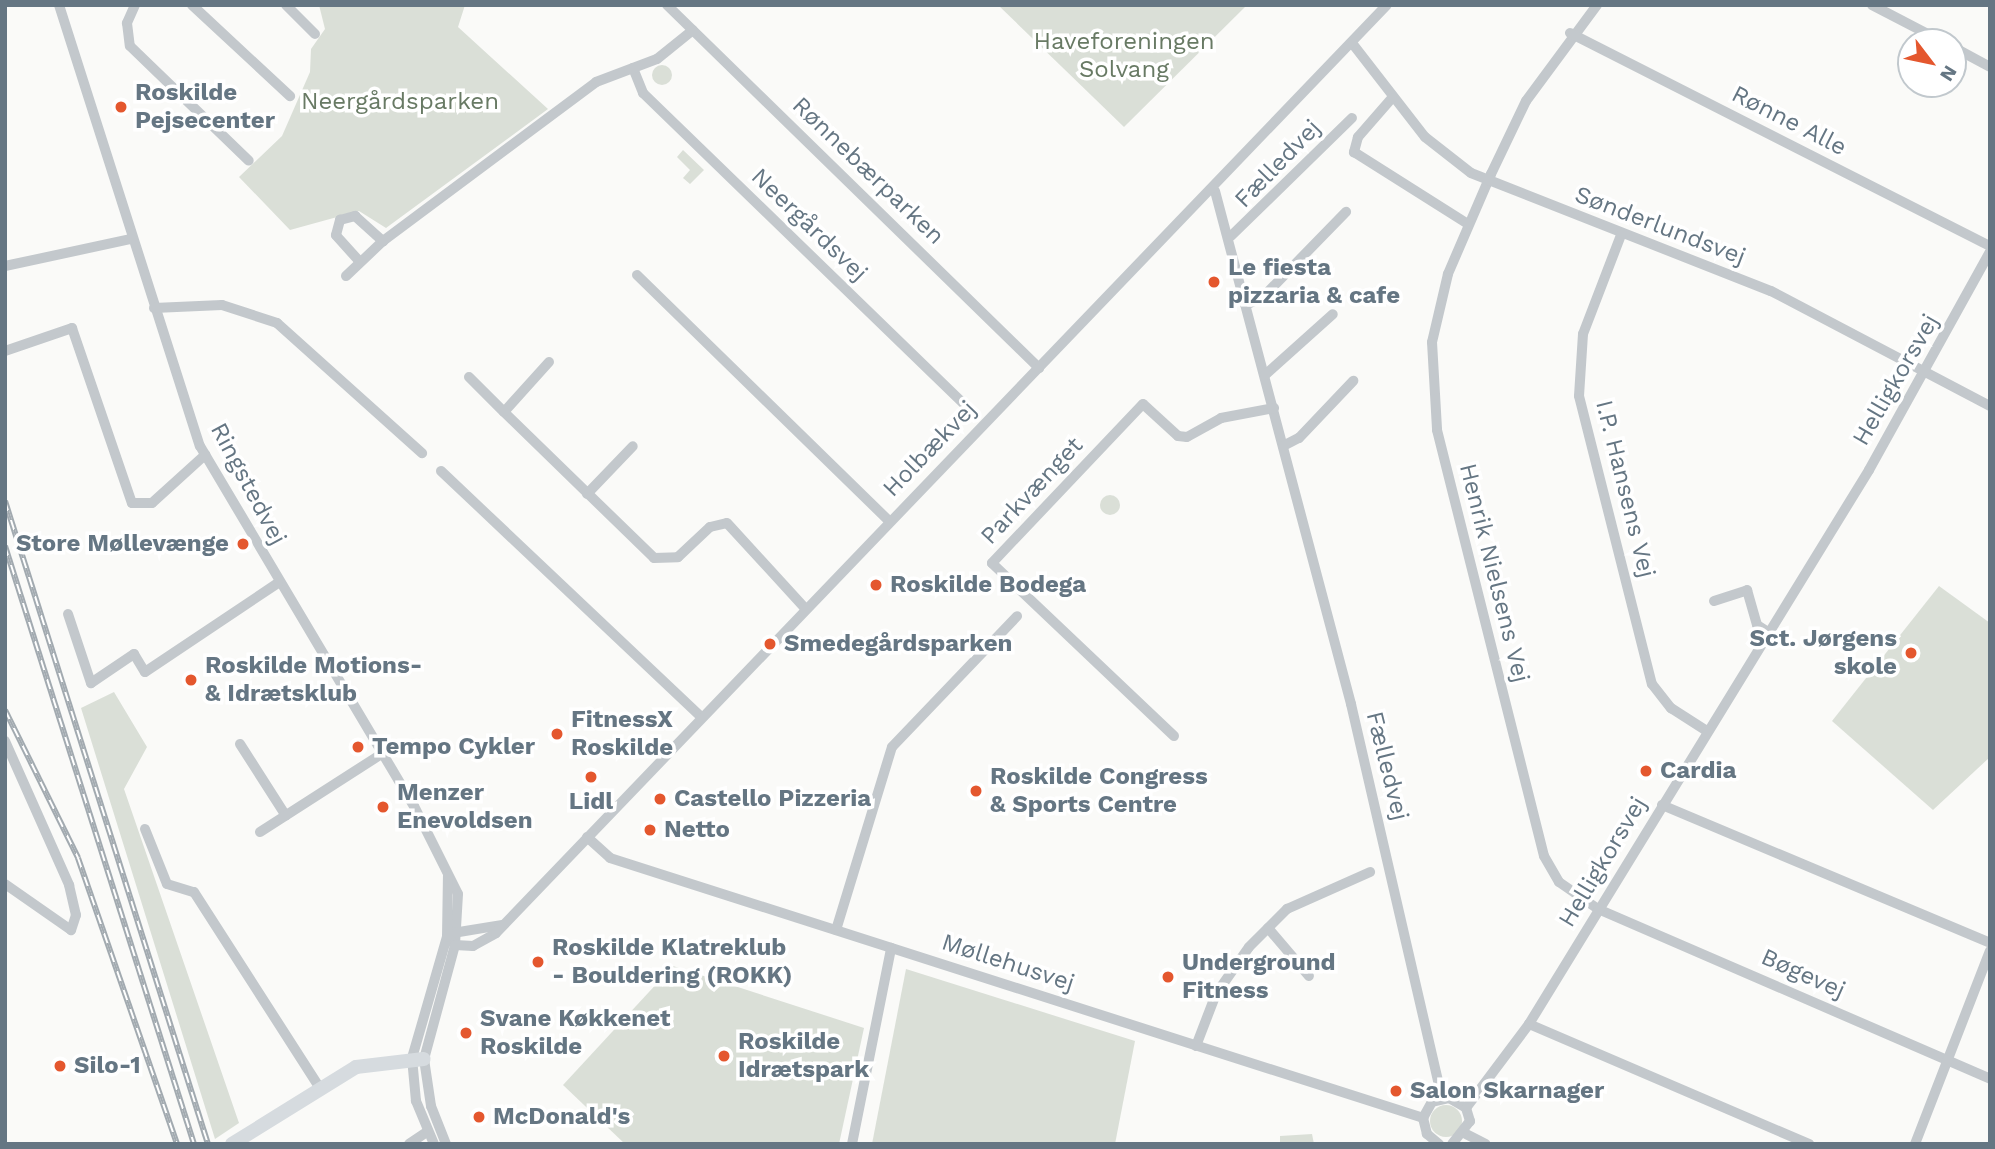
<!DOCTYPE html>
<html>
<head>
<meta charset="utf-8">
<style>
	body { margin:0 }
	#map { position:relative; width:1995px; height:1149px; overflow:hidden; background:#fafaf8; font-family:"Work Sans",sans-serif }
	div>[style] { position:absolute }
	[style*='--x'] { left:calc(var(--x)*1px); top:calc(var(--y)*1px); width:calc(var(--w)*1px); rotate:calc(var(--a)*1deg) }
	.green>* { inset:0; background:#dadfd7 }
	.round { border-radius:50% }
	.minor>* { height:10px; margin:-5px; padding:0 5px; transform-origin:5px; border-radius:5px; background:#c3c8cc }
	.major>* { height:14px; margin:-7px; padding:0 7px; transform-origin:7px; border-radius:7px; background:#d6dbdf }
	.rail>* { height:6px; margin-top:-3px; transform-origin:0; background:repeating-linear-gradient(90deg,#fff 0 10px,#a2aab0 0 20px); box-sizing:border-box; border-block:2px solid #a2aab0 }
	.dots>* { width:19px; height:19px; translate:-50% -50%; box-sizing:border-box; border:4px solid #fff; border-radius:50% }
	span { translate:-50% -50%; white-space:nowrap; text-align:center; line-height:1.15; -webkit-text-stroke:7px #fff; paint-order:stroke }
	.park-label { font-size:24px; color:#687a64 }
	.poi-label { font-size:24px; color:#657683; font-weight:700 }
	.left { translate:0 -50%; text-align:left }
	.right { translate:-100% -50%; text-align:right }
	.street-label { font-size:24px; color:#657683 }
	.frame { position:absolute; inset:0; border:7px solid #657683; pointer-events:none }
	.north { position:absolute; left:1897px; top:28px; width:70px; height:70px; box-sizing:border-box; background:#fff; border:2px solid #c1c8cd; border-radius:50%; rotate:122deg; font-size:19px; font-weight:700; line-height:28px; text-align:center; color:#657683 }
	.north::after { content:''; display:block; margin:auto; width:24px; height:32px; background:#e4572e; clip-path:polygon(50% 0,100% 100%,50% 72%,0 100%) }
</style>
</head>
<body>
<div id="map">
	<div class="green">
		<i style="clip-path:polygon(319px 5px,465px 5px,458px 27px,548px 109px,386px 228px,359px 211px,290px 230px,239px 177px,282px 136px,310px 72px,311px 49px,325px 29px)"></i>
		<i style="clip-path:polygon(998px 5px,1247px 5px,1124px 127px)"></i>
		<i class="round" style="left:652px;top:65px;width:20px;height:20px"></i>
		<i style="clip-path:polygon(683px 150px,704px 170px,690px 184px,683px 178px,690px 170px,677px 157px)"></i>
		<i class="round" style="left:1100px;top:495px;width:20px;height:20px"></i>
		<i style="clip-path:polygon(1939px 586px,1990px 623px,1990px 757px,1933px 810px,1832px 721px)"></i>
		<i style="clip-path:polygon(114px 692px,147px 747px,124px 789px,239px 1123px,215px 1139px,81px 708px)"></i>
		<i style="clip-path:polygon(673px 966px,864px 1028px,839px 1144px,625px 1144px,563px 1085px)"></i>
		<i style="clip-path:polygon(906px 969px,1135px 1041px,1115px 1144px,872px 1144px)"></i>
		<i class="round" style="left:1430px;top:1105px;width:32px;height:32px"></i>
		<i style="clip-path:polygon(1312px 1134px,1314px 1144px,1338px 1144px,1280px 1144px,1280px 1136px)"></i>
	</div>
	<div class="minor">
		<i style="--x:59;--y:5;--w:463;--a:72.3"></i>
		<i style="--x:200;--y:446;--w:419;--a:59.3"></i>
		<i style="--x:414;--y:806;--w:98;--a:63.4"></i>
		<i style="--x:458;--y:894;--w:51;--a:93.4"></i>
		<i style="--x:455;--y:945;--w:118;--a:105.2"></i>
		<i style="--x:424;--y:1059;--w:48;--a:81.5"></i>
		<i style="--x:431;--y:1106;--w:41;--a:68.5"></i>
		<i style="--x:135;--y:5;--w:20;--a:114"></i>
		<i style="--x:127;--y:23;--w:23;--a:83"></i>
		<i style="--x:130;--y:46;--w:165;--a:44"></i>
		<i style="--x:192;--y:5;--w:134;--a:42.9"></i>
		<i style="--x:286;--y:5;--w:41;--a:45"></i>
		<i style="--x:667;--y:5;--w:520;--a:44.3"></i>
		<i style="--x:1597;--y:5;--w:119;--a:126.5"></i>
		<i style="--x:1526;--y:101;--w:81;--a:115.6"></i>
		<i style="--x:1491;--y:174;--w:109;--a:113.3"></i>
		<i style="--x:1448;--y:274;--w:70;--a:103.2"></i>
		<i style="--x:1432;--y:342;--w:88;--a:86.7"></i>
		<i style="--x:1437;--y:430;--w:439;--a:75.9"></i>
		<i style="--x:1544;--y:856;--w:30;--a:60"></i>
		<i style="--x:1559;--y:882;--w:47;--a:34.7"></i>
		<i style="--x:1598;--y:909;--w:427;--a:23.4"></i>
		<i style="--x:1872;--y:5;--w:80;--a:27.5"></i>
		<i style="--x:1570;--y:33;--w:471;--a:26.9"></i>
		<i style="--x:1352;--y:43;--w:119;--a:52.2"></i>
		<i style="--x:1425;--y:137;--w:58;--a:38"></i>
		<i style="--x:1471;--y:173;--w:322;--a:21.5"></i>
		<i style="--x:1771;--y:291;--w:247;--a:27.7"></i>
		<i style="--x:1953;--y:47;--w:42;--a:28.4"></i>
		<i style="--x:633;--y:68;--w:27;--a:68"></i>
		<i style="--x:643;--y:93;--w:448;--a:44.1"></i>
		<i style="--x:1392;--y:98;--w:52;--a:131.1"></i>
		<i style="--x:1358;--y:137;--w:16;--a:105"></i>
		<i style="--x:1354;--y:152;--w:135;--a:32.3"></i>
		<i style="--x:1215;--y:191;--w:531;--a:75.15"></i>
		<i style="--x:1351;--y:704;--w:404;--a:77"></i>
		<i style="--x:1621;--y:235;--w:106;--a:111"></i>
		<i style="--x:1583;--y:334;--w:62;--a:93.7"></i>
		<i style="--x:1579;--y:396;--w:297;--a:75.8"></i>
		<i style="--x:1652;--y:684;--w:31;--a:52"></i>
		<i style="--x:1671;--y:708;--w:43;--a:32.6"></i>
		<i style="--x:1231;--y:236;--w:169;--a:-44.3"></i>
		<i style="--x:360;--y:262;--w:36;--a:-132"></i>
		<i style="--x:336;--y:235;--w:16;--a:-75"></i>
		<i style="--x:340;--y:220;--w:16;--a:-15"></i>
		<i style="--x:355;--y:216;--w:38;--a:42"></i>
		<i style="--x:5;--y:266;--w:129;--a:-12.1"></i>
		<i style="--x:637;--y:275;--w:352;--a:44.3"></i>
		<i style="--x:346;--y:276;--w:51;--a:-43.4"></i>
		<i style="--x:383;--y:241;--w:266;--a:-36.7"></i>
		<i style="--x:596;--y:82;--w:65;--a:-20.7"></i>
		<i style="--x:657;--y:59;--w:46;--a:-38.9"></i>
		<i style="--x:1248;--y:304;--w:17;--a:-25"></i>
		<i style="--x:1263;--y:297;--w:119;--a:-45.7"></i>
		<i style="--x:154;--y:308;--w:68;--a:-2.5"></i>
		<i style="--x:222;--y:305;--w:58;--a:18.1"></i>
		<i style="--x:277;--y:323;--w:195;--a:41.9"></i>
		<i style="--x:5;--y:351;--w:71;--a:-18.9"></i>
		<i style="--x:72;--y:328;--w:185;--a:71.1"></i>
		<i style="--x:132;--y:503;--w:20;--a:0"></i>
		<i style="--x:152;--y:503;--w:72;--a:-42.2"></i>
		<i style="--x:549;--y:362;--w:67;--a:132"></i>
		<i style="--x:504;--y:412;--w:209;--a:44.2"></i>
		<i style="--x:654;--y:558;--w:24;--a:-2"></i>
		<i style="--x:678;--y:557;--w:44;--a:-43.2"></i>
		<i style="--x:710;--y:527;--w:17;--a:-13"></i>
		<i style="--x:727;--y:523;--w:115;--a:47.5"></i>
		<i style="--x:1265;--y:375;--w:91;--a:-41.9"></i>
		<i style="--x:469;--y:377;--w:49;--a:45"></i>
		<i style="--x:1283;--y:446;--w:18;--a:-27"></i>
		<i style="--x:1299;--y:438;--w:79;--a:-46.5"></i>
		<i style="--x:441;--y:471;--w:358;--a:43.4"></i>
		<i style="--x:587;--y:494;--w:66;--a:-46.2"></i>
		<i style="--x:1714;--y:601;--w:35;--a:-18"></i>
		<i style="--x:1747;--y:590;--w:36;--a:74"></i>
		<i style="--x:1757;--y:625;--w:13;--a:32"></i>
		<i style="--x:68;--y:614;--w:73;--a:71.6"></i>
		<i style="--x:91;--y:683;--w:52;--a:-34"></i>
		<i style="--x:134;--y:654;--w:21;--a:59"></i>
		<i style="--x:145;--y:672;--w:160;--a:-33.8"></i>
		<i style="--x:1174;--y:736;--w:251;--a:-136.5"></i>
		<i style="--x:992;--y:563;--w:219;--a:-46.5"></i>
		<i style="--x:1143;--y:404;--w:47;--a:42.4"></i>
		<i style="--x:1178;--y:436;--w:9;--a:6"></i>
		<i style="--x:1187;--y:437;--w:39;--a:-29"></i>
		<i style="--x:1221;--y:418;--w:54;--a:-10.7"></i>
		<i style="--x:5;--y:741;--w:158;--a:66"></i>
		<i style="--x:69;--y:885;--w:31;--a:77"></i>
		<i style="--x:76;--y:915;--w:16;--a:108"></i>
		<i style="--x:71;--y:930;--w:80;--a:-145.1"></i>
		<i style="--x:240;--y:744;--w:85;--a:57.4"></i>
		<i style="--x:1662;--y:805;--w:356;--a:22.8"></i>
		<i style="--x:145;--y:829;--w:59;--a:68.2"></i>
		<i style="--x:167;--y:884;--w:28;--a:17"></i>
		<i style="--x:194;--y:892;--w:232;--a:57.3"></i>
		<i style="--x:260;--y:832;--w:146;--a:-32.7"></i>
		<i style="--x:587;--y:837;--w:31;--a:42"></i>
		<i style="--x:610;--y:858;--w:854;--a:17.73"></i>
		<i style="--x:1268;--y:928;--w:63;--a:49.5"></i>
		<i style="--x:836;--y:930;--w:191;--a:-73"></i>
		<i style="--x:892;--y:747;--w:181;--a:-46.3"></i>
		<i style="--x:453;--y:933;--w:50;--a:-9.3"></i>
		<i style="--x:447;--y:937;--w:11;--a:45"></i>
		<i style="--x:455;--y:945;--w:18;--a:3"></i>
		<i style="--x:473;--y:946;--w:26;--a:-29"></i>
		<i style="--x:496;--y:933;--w:1286;--a:-46.17"></i>
		<i style="--x:1529;--y:1024;--w:305;--a:23.2"></i>
		<i style="--x:1196;--y:1046;--w:56;--a:-69"></i>
		<i style="--x:1216;--y:994;--w:57;--a:-54.9"></i>
		<i style="--x:1249;--y:947;--w:54;--a:-45"></i>
		<i style="--x:1287;--y:909;--w:91;--a:-24"></i>
		<i style="--x:1466;--y:1108;--w:105;--a:-53.1"></i>
		<i style="--x:1529;--y:1024;--w:650;--a:-58.46"></i>
		<i style="--x:1869;--y:470;--w:249;--a:-61"></i>
		<i style="--x:1466;--y:1134;--w:22;--a:27"></i>
		<i style="--x:409;--y:1144;--w:22;--a:-34"></i>
		<i style="--x:434;--y:1144;--w:47;--a:-112.7"></i>
		<i style="--x:416;--y:1101;--w:43;--a:-95.3"></i>
		<i style="--x:412;--y:1058;--w:126;--a:-73.9"></i>
		<i style="--x:447;--y:937;--w:61;--a:-89.1"></i>
		<i style="--x:852;--y:1144;--w:200;--a:-78.7"></i>
		<i style="--x:1439;--y:1144;--w:16;--a:-140"></i>
		<i style="--x:1427;--y:1134;--w:16;--a:-104"></i>
		<i style="--x:1423;--y:1118;--w:18;--a:-61"></i>
		<i style="--x:1432;--y:1102;--w:17;--a:-13"></i>
		<i style="--x:1449;--y:1098;--w:20;--a:30"></i>
		<i style="--x:1466;--y:1108;--w:14;--a:73"></i>
		<i style="--x:1470;--y:1121;--w:29;--a:128"></i>
		<i style="--x:1915;--y:1144;--w:207;--a:-68.8"></i>
	</div>
	<div class="major">
		<i style="--x:232;--y:1144;--w:146;--a:-31.8"></i>
		<i style="--x:356;--y:1067;--w:68;--a:-6.7"></i>
	</div>
	<div class="rail">
		<i style="--x:5;--y:501;--w:674;--a:72.48"></i>
		<i style="--x:5;--y:546;--w:627;--a:72.46"></i>
		<i style="--x:5;--y:710;--w:165;--a:63.7"></i>
		<i style="--x:78;--y:858;--w:303;--a:70.9"></i>
	</div>
	<div class="dots">
		<i style="left:121px;top:107px;background:#e4572e"></i>
		<i style="left:1214px;top:282px;background:#e4572e"></i>
		<i style="left:243px;top:544px;background:#e4572e"></i>
		<i style="left:876px;top:585px;background:#e4572e"></i>
		<i style="left:770px;top:644px;background:#e4572e"></i>
		<i style="left:1911px;top:653px;background:#e4572e"></i>
		<i style="left:191px;top:680px;background:#e4572e"></i>
		<i style="left:557px;top:734px;background:#e4572e"></i>
		<i style="left:358px;top:747px;background:#e4572e"></i>
		<i style="left:1646px;top:771px;background:#e4572e"></i>
		<i style="left:591px;top:777px;background:#e4572e"></i>
		<i style="left:976px;top:791px;background:#e4572e"></i>
		<i style="left:660px;top:799px;background:#e4572e"></i>
		<i style="left:383px;top:807px;background:#e4572e"></i>
		<i style="left:650px;top:830px;background:#e4572e"></i>
		<i style="left:538px;top:962px;background:#e4572e"></i>
		<i style="left:1168px;top:977px;background:#e4572e"></i>
		<i style="left:466px;top:1033px;background:#e4572e"></i>
		<i style="left:724px;top:1056px;background:#e4572e"></i>
		<i style="left:60px;top:1066px;background:#e4572e"></i>
		<i style="left:1396px;top:1091px;background:#e4572e"></i>
		<i style="left:479px;top:1117px;background:#e4572e"></i>
	</div>
	<div class="park-label">
		<span style="left:1124px;top:56px">Haveforeningen<br>Solvang</span>
		<span style="left:400px;top:102px">Neergårdsparken</span>
	</div>
	<div class="poi-label">
		<span class="left" style="left:135px;top:107px">Roskilde<br>Pejsecenter</span>
		<span class="left" style="left:1228px;top:282px">Le fiesta<br>pizzaria &amp; cafe</span>
		<span class="right" style="left:229px;top:544px">Store Møllevænge</span>
		<span class="left" style="left:890px;top:585px">Roskilde Bodega</span>
		<span class="right" style="left:1897px;top:653px">Sct. Jørgens<br>skole</span>
		<span class="left" style="left:784px;top:644px">Smedegårdsparken</span>
		<span class="left" style="left:205px;top:680px">Roskilde Motions-<br>&amp; Idrætsklub</span>
		<span class="left" style="left:571px;top:734px">FitnessX<br>Roskilde</span>
		<span class="left" style="left:372px;top:747px">Tempo Cykler</span>
		<span class="left" style="left:1660px;top:771px">Cardia</span>
		<span class="left" style="left:990px;top:791px">Roskilde Congress<br>&amp; Sports Centre</span>
		<span class="left" style="left:397px;top:807px">Menzer<br>Enevoldsen</span>
		<span class="left" style="left:674px;top:799px">Castello Pizzeria</span>
		<span style="left:591px;top:802px">Lidl</span>
		<span class="left" style="left:664px;top:830px">Netto</span>
		<span class="left" style="left:552px;top:962px">Roskilde Klatreklub<br>- Bouldering (ROKK)</span>
		<span class="left" style="left:1182px;top:977px">Underground<br>Fitness</span>
		<span class="left" style="left:480px;top:1033px">Svane Køkkenet<br>Roskilde</span>
		<span class="left" style="left:738px;top:1056px">Roskilde<br>Idrætspark</span>
		<span class="left" style="left:74px;top:1066px">Silo-1</span>
		<span class="left" style="left:1410px;top:1091px">Salon Skarnager</span>
		<span class="left" style="left:493px;top:1117px">McDonald's</span>
	</div>
	<div class="street-label">
		<span style="left:1789px;top:121px;rotate:27deg">Rønne Alle</span>
		<span style="left:1278px;top:164px;rotate:-46deg">Fælledvej</span>
		<span style="left:868px;top:171px;rotate:44deg">Rønnebærparken</span>
		<span style="left:809px;top:225px;rotate:44deg">Neergårdsvej</span>
		<span style="left:1660px;top:226px;rotate:21deg">Sønderlundsvej</span>
		<span style="left:1896px;top:380px;rotate:-60deg">Helligkorsvej</span>
		<span style="left:930px;top:449px;rotate:-46deg">Holbækvej</span>
		<span style="left:248px;top:484px;rotate:62deg">Ringstedvej</span>
		<span style="left:1625px;top:489px;rotate:76deg">I.P. Hansens Vej</span>
		<span style="left:1032px;top:491px;rotate:-47deg">Parkvænget</span>
		<span style="left:1494px;top:573px;rotate:76deg">Henrik Nielsens Vej</span>
		<span style="left:1387px;top:766px;rotate:76deg">Fælledvej</span>
		<span style="left:1603px;top:862px;rotate:-59deg">Helligkorsvej</span>
		<span style="left:1008px;top:963px;rotate:18deg">Møllehusvej</span>
		<span style="left:1803px;top:974px;rotate:24deg">Bøgevej</span>
	</div>
	<div class="frame"></div>
	<div class="north">N</div>
</div>
</body>
</html>
